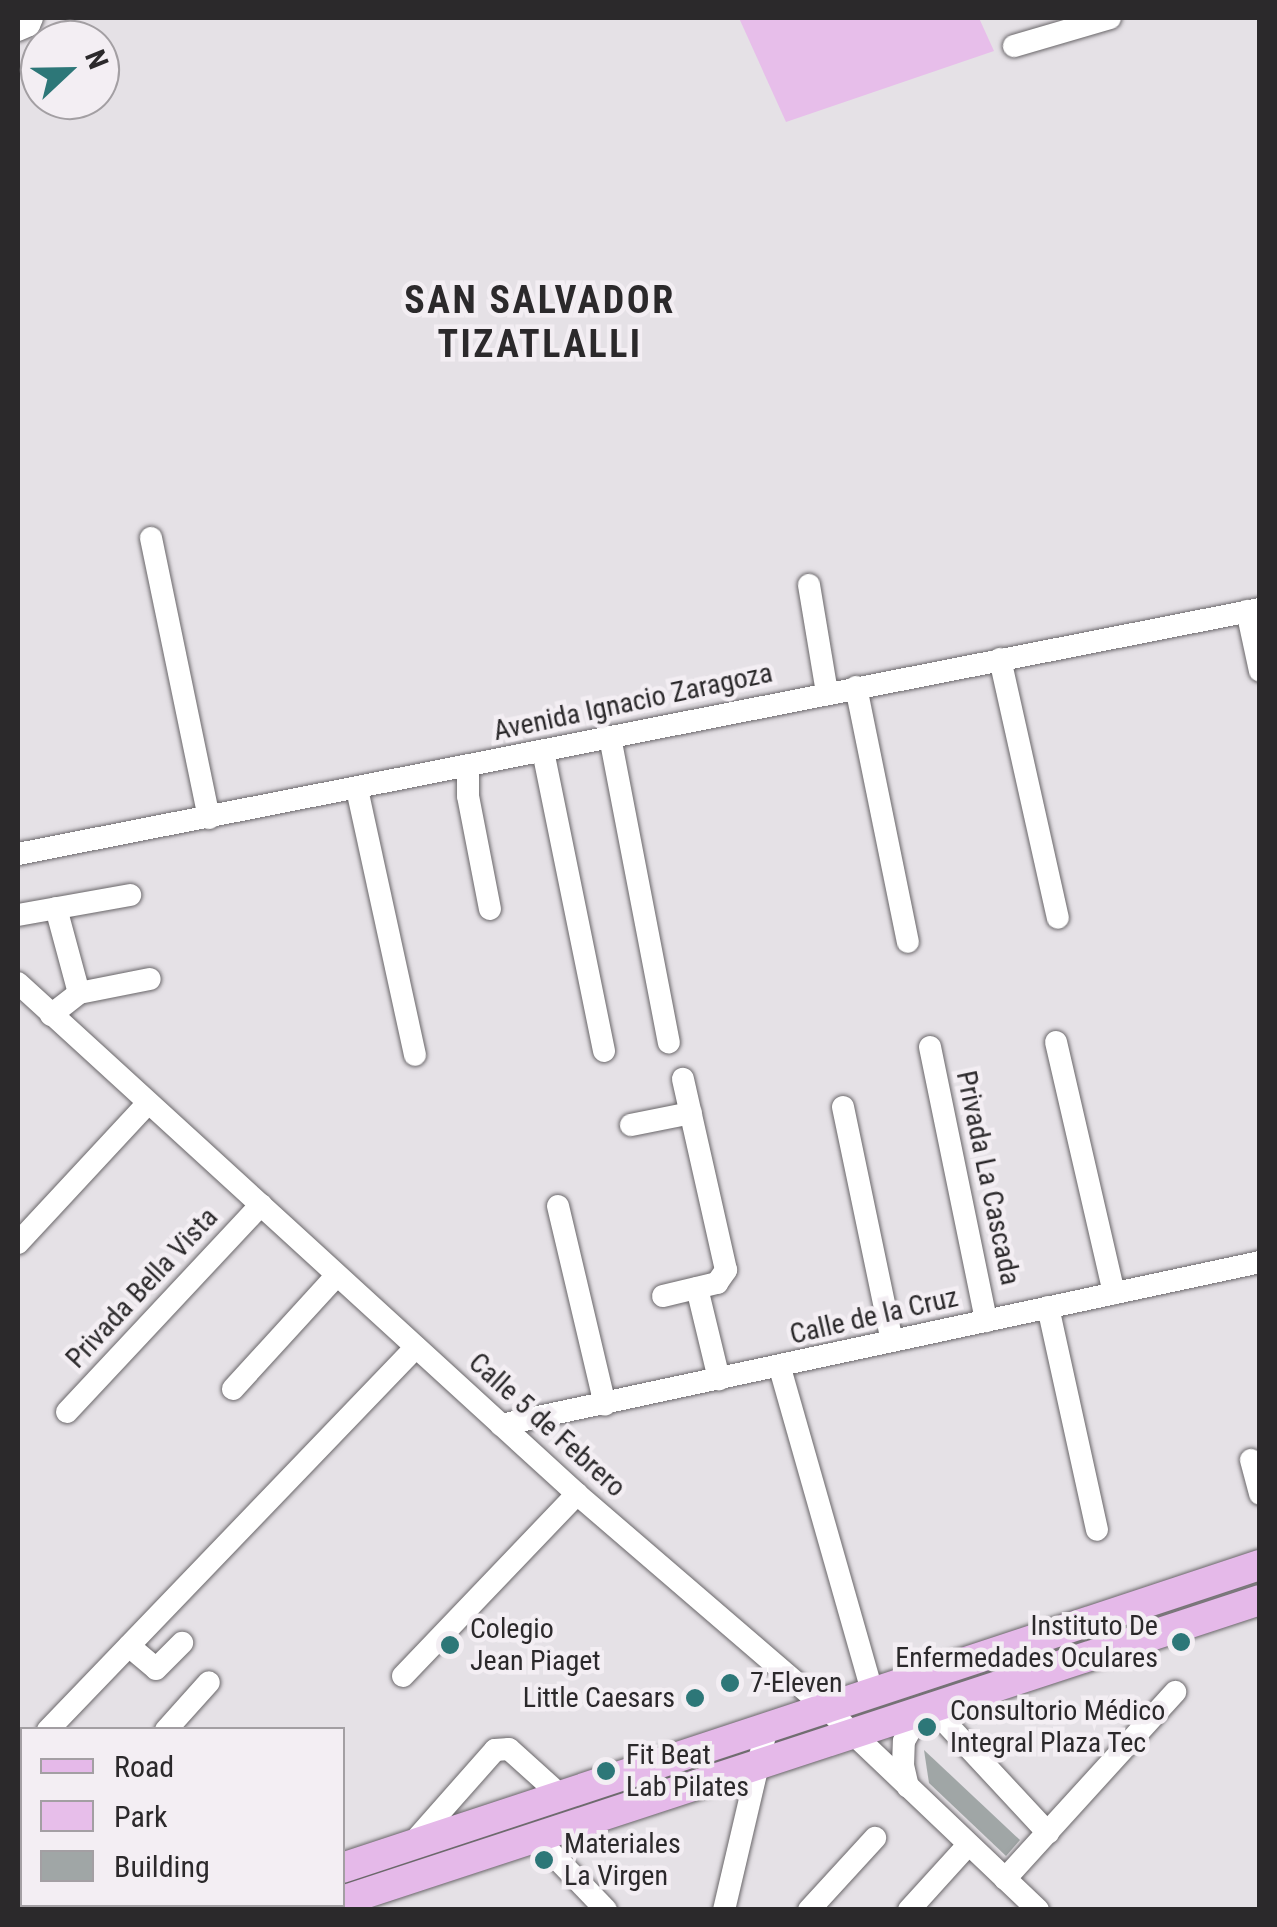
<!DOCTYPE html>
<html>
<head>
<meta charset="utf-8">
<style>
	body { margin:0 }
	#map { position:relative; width:1277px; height:1927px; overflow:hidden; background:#e5e1e6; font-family:"Roboto Condensed",sans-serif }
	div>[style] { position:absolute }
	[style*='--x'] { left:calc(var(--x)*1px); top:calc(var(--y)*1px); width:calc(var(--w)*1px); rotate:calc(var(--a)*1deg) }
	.green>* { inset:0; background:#e7beea }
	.building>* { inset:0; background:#a0a6a6 }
	.roads { filter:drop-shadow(0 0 2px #696669) drop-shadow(0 0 2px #696669) }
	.minor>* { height:22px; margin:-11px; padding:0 11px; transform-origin:11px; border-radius:11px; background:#fff }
	.major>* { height:30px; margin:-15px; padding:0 15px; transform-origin:15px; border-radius:15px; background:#e5b9e9 }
	.dots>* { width:28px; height:28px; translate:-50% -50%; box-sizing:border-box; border:5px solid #f3eef3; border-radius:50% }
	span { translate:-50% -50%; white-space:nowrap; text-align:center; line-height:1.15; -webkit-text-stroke:9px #f3eef3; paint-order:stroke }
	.street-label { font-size:28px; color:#2b292b }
	.poi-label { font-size:28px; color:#2b292b }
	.right { translate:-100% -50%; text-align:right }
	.left { translate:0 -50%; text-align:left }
	.district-label { font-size:38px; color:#2b292b; font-weight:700; letter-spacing:2.5px }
	.frame { position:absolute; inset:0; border:20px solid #2b292b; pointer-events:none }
	.legend { position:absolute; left:20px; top:1727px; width:325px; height:180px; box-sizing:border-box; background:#f3eef3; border:2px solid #a39fa3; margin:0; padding:12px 18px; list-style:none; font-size:30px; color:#2b292b }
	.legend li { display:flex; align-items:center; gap:20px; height:50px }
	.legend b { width:50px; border:2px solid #a39fa3 }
	.north { position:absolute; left:20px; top:20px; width:100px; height:100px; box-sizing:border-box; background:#f3eef3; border:2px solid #a39fa3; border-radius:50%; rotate:68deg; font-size:28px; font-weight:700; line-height:40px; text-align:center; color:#2b292b }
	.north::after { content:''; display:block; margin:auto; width:35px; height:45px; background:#2d7778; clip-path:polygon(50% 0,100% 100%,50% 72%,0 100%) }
</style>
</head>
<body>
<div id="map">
	<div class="green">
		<i style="clip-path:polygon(739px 18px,979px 18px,994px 51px,786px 122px)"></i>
	</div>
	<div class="building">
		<i style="clip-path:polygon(924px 1750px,1020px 1840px,1006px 1856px,929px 1783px)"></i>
	</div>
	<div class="roads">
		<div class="minor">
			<i style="--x:18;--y:30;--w:12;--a:-24"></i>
			<i style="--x:29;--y:25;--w:8;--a:-67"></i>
			<i style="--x:1014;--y:46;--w:100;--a:-16.3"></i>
			<i style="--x:151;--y:538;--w:286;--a:78.3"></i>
			<i style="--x:809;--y:585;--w:109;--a:80.5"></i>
			<i style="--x:1247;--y:611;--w:61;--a:77.8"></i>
			<i style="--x:1000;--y:659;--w:265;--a:77.4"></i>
			<i style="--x:856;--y:687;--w:260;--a:78.5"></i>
			<i style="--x:610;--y:737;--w:311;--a:79.1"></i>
			<i style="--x:543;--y:751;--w:306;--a:78.5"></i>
			<i style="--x:468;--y:767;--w:29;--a:90"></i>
			<i style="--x:468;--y:796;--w:115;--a:79"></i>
			<i style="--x:357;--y:789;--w:272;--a:77.7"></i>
			<i style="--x:18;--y:854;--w:1266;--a:-11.16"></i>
			<i style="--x:56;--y:908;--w:88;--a:74.9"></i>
			<i style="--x:18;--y:915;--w:114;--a:-10.1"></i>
			<i style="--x:18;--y:983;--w:757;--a:42.43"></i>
			<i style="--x:577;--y:1494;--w:327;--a:40.7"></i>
			<i style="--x:825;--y:1707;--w:294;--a:43.6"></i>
			<i style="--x:51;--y:1015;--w:36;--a:-38"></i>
			<i style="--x:79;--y:993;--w:72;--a:-11.2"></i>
			<i style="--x:1056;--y:1042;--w:258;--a:77"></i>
			<i style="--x:930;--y:1047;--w:280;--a:78.4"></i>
			<i style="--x:843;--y:1107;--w:239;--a:78.2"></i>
			<i style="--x:631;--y:1125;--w:61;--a:-11.3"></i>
			<i style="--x:558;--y:1206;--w:204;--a:76.7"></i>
			<i style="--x:18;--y:1243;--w:191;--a:-47.1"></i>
			<i style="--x:697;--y:1288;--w:94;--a:76.4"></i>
			<i style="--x:663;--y:1296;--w:56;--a:-13.5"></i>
			<i style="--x:717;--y:1283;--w:16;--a:-55"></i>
			<i style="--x:726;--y:1270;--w:196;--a:-102.7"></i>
			<i style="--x:1048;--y:1307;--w:228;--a:77.6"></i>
			<i style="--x:780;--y:1368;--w:336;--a:74.1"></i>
			<i style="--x:233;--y:1389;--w:154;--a:-47.6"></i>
			<i style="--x:67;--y:1412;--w:284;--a:-46.9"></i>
			<i style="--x:501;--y:1425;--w:776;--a:-12.12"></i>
			<i style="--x:1251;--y:1460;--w:35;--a:75"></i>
			<i style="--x:129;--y:1646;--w:35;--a:40"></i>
			<i style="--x:156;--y:1669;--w:37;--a:-45"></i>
			<i style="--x:403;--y:1676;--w:252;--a:-46.3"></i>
			<i style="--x:931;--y:1707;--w:172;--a:47.1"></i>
			<i style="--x:48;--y:1730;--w:531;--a:-46.14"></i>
			<i style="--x:166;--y:1730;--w:64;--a:-48.1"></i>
			<i style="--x:18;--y:1760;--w:6;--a:-51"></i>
			<i style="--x:908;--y:1787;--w:22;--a:-103"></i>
			<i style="--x:903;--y:1766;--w:25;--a:-88"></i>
			<i style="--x:904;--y:1741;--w:34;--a:-60"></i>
			<i style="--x:538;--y:1839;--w:98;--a:46.2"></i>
			<i style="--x:411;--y:1845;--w:127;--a:-48.5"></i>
			<i style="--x:495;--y:1750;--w:14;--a:-4"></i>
			<i style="--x:509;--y:1749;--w:69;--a:42"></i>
			<i style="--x:1005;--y:1879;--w:253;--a:-47.7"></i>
			<i style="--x:724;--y:1910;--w:188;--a:-76.8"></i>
			<i style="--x:809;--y:1910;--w:98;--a:-47.5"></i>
			<i style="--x:909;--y:1910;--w:88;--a:-47.8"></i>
		</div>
		<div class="major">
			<i style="--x:18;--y:1859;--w:6;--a:51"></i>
			<i style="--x:342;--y:1868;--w:967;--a:-18.27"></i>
			<i style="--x:342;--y:1901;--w:966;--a:-18.15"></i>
			<i style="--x:33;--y:1904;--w:8;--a:50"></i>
			<i style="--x:67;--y:1904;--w:8;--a:45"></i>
			<i style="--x:218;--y:1910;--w:18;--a:-19"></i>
		</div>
	</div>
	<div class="dots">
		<i style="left:1181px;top:1642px;background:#2d7778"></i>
		<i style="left:450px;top:1645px;background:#2d7778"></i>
		<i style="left:730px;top:1683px;background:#2d7778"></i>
		<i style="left:695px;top:1698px;background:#2d7778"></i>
		<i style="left:927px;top:1727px;background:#2d7778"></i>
		<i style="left:606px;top:1771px;background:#2d7778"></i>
		<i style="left:544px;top:1860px;background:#2d7778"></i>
	</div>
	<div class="street-label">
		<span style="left:633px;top:702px;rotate:-12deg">Avenida Ignacio Zaragoza</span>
		<span style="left:988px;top:1178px;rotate:78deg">Privada La Cascada</span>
		<span style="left:142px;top:1288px;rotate:-47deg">Privada Bella Vista</span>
		<span style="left:874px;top:1316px;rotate:-13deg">Calle de la Cruz</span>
		<span style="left:547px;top:1425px;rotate:42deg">Calle 5 de Febrero</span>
	</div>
	<div class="poi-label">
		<span class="right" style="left:1158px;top:1642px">Instituto De<br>Enfermedades Oculares</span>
		<span class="left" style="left:470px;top:1645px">Colegio<br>Jean Piaget</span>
		<span class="left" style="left:750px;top:1683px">7-Eleven</span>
		<span class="right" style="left:675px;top:1698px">Little Caesars</span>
		<span class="left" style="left:950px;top:1727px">Consultorio Médico<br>Integral Plaza Tec</span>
		<span class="left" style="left:626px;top:1771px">Fit Beat<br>Lab Pilates</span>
		<span class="left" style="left:564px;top:1860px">Materiales<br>La Virgen</span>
	</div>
	<div class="district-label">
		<span style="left:540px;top:323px">SAN SALVADOR<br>TIZATLALLI</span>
	</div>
	<div class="frame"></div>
	<ul class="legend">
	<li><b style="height:12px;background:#e5b9e9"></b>Road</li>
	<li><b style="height:28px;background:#e7beea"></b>Park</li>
	<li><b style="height:28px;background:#a0a6a6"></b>Building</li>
	</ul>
	<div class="north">N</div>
</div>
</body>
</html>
